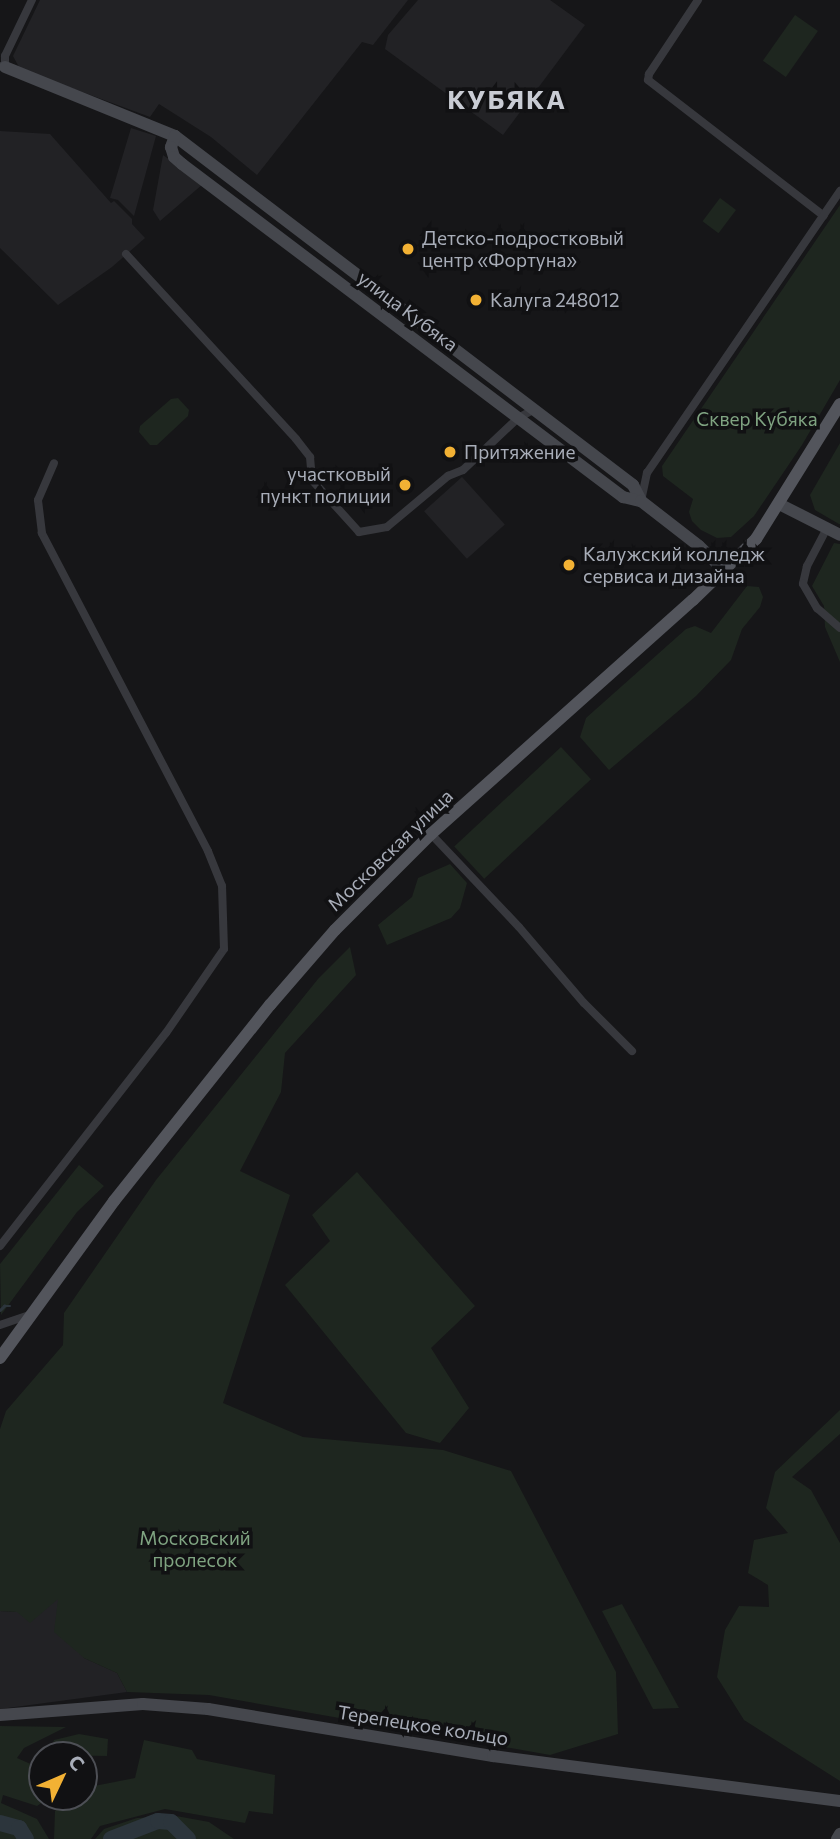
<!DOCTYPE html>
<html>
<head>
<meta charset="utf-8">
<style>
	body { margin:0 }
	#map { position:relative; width:840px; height:1839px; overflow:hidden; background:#161618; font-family:Commissioner,sans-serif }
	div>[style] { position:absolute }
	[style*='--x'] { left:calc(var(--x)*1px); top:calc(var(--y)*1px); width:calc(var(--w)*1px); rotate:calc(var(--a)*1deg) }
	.built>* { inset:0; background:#222225; transform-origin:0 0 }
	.green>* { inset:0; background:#1e261f; transform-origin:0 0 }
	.stream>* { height:2.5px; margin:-1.25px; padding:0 1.25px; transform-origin:1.25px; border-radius:1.25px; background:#2c353c }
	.river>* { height:16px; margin:-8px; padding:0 8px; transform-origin:8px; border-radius:8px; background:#2c353c }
	.street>* { height:8px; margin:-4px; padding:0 4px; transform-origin:4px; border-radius:4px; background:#37383d }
	.secondary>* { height:12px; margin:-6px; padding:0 6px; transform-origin:6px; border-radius:6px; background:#45474d }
	.primary>* { height:12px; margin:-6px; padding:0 6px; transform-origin:6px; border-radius:6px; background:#53555c }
	.dots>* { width:19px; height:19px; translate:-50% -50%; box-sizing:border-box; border:4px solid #111113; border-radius:50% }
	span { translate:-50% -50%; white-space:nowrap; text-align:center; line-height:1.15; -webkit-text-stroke:7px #111113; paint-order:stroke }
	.poi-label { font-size:19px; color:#a8adb8 }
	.left { translate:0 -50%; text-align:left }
	.right { translate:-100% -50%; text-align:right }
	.street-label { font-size:19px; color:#a8adb8 }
	.park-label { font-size:19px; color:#7fa381 }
	.district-label { font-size:26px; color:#c9ccd4; font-weight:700; letter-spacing:2px }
	.north { position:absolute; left:28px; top:1741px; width:70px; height:70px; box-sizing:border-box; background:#111113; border:2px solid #4d4f55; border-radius:50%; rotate:46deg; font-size:19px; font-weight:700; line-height:28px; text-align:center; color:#a8adb8 }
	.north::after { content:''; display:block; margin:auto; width:24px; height:32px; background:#f2b134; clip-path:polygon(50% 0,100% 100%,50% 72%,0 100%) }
</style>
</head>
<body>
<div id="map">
	<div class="built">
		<i style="clip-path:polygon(40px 0,408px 0,373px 45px,362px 42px,257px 175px,211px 137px,159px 104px,150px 117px,20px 69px,13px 56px)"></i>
		<i style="clip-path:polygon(418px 0,550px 0,585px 25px,503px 135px,385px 49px,388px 35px)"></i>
		<i style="clip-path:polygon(131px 128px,156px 136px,134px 216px,118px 200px,110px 198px)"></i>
		<i style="clip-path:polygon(0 131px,50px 134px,111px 203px,114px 201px,132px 219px,132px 224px,145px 238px,112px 267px,58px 305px,0 248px)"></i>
		<i style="clip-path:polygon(163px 155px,203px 184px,160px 221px,153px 210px)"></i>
		<i style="left:462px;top:477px;width:64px;height:51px;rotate:48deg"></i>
		<i style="clip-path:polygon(59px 1598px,84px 1658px,117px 1673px,127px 1692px,0 1709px,0 1611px,17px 1612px)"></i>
	</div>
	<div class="green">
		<i style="left:795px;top:15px;width:28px;height:56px;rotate:35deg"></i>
		<i style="left:720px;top:198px;width:20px;height:29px;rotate:37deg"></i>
		<i style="clip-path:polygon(840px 205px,840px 380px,802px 445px,754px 516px,731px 537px,717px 538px,701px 530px,692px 521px,689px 512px,693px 499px,663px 476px,662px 466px)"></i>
		<i style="clip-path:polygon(178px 398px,189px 410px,188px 416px,157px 445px,150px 445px,139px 432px,140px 426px,171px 399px)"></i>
		<i style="clip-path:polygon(840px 443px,840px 524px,839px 524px,815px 510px,810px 495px)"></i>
		<i style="clip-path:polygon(834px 543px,840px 544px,840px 662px,825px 627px,824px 606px,812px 586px)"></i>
		<i style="clip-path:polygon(747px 586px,759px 587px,763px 597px,760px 607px,742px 629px,731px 660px,696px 696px,609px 770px,580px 737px,586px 718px,686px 629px,695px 626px,711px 633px)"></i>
		<i style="left:561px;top:747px;width:44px;height:146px;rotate:47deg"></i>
		<i style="clip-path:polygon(450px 864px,467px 883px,460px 908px,451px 918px,387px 945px,378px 925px,412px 897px,418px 878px)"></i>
		<i style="clip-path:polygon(350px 947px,356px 975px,285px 1053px,281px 1092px,240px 1171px,290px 1195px,223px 1403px,303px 1437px,443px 1450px,511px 1471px,616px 1672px,618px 1734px,550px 1755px,209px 1695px,127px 1692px,117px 1673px,84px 1658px,54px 1632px,58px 1599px,30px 1623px,17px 1612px,0 1611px,0 1429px,6px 1411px,63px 1345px,64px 1313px,156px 1180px,318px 979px)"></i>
		<i style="clip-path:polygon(79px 1165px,104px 1186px,77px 1212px,1px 1315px,0 1264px)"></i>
		<i style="clip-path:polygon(357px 1172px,475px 1306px,431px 1348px,469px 1408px,440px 1443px,406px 1433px,285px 1285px,330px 1241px,312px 1215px)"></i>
		<i style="clip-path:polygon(840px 1410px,840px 1434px,792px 1477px,811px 1490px,840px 1543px,840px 1781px,744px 1720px,717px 1677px,725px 1630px,739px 1606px,769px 1607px,768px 1585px,748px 1573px,754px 1540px,788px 1533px,766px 1508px,775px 1472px)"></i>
		<i style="clip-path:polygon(622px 1604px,679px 1708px,653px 1709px,602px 1611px)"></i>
		<i style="clip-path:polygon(0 1726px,66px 1727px,24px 1748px,17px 1758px,42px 1769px,42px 1797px,50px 1797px,37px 1806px,3px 1795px,1px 1803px,37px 1819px,49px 1839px,0 1839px)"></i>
		<i style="clip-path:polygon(79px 1734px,108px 1739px,107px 1756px,48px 1755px,54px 1740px)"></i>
		<i style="clip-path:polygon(144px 1740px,192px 1750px,197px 1759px,275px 1775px,273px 1814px,249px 1811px,245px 1823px,165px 1809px,100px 1826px,91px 1839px,54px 1839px,55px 1811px,72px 1797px,84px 1797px,84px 1788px,135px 1778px)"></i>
		<i style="clip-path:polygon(176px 1816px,209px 1822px,234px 1839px,95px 1839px,104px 1829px,137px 1818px)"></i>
	</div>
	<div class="stream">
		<i style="--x:0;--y:1310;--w:6;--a:-45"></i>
		<i style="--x:4;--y:1306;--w:6;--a:0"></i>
	</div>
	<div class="river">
		<i style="--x:0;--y:1823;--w:20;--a:15"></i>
		<i style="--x:19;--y:1828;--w:13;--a:58"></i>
		<i style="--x:111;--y:1839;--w:50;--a:-21"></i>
		<i style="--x:158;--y:1821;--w:13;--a:4"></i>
		<i style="--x:171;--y:1822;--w:24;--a:45"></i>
	</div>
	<div class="street">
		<i style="--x:698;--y:0;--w:89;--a:123.5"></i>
		<i style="--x:649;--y:74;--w:6;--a:99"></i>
		<i style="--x:648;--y:80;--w:222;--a:37.7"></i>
		<i style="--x:0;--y:66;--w:5;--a:11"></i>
		<i style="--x:5;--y:67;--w:11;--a:-90"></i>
		<i style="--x:5;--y:56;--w:62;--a:-64.3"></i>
		<i style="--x:126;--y:254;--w:251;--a:47.4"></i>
		<i style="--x:296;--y:439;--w:23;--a:52"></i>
		<i style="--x:310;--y:457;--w:23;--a:85"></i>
		<i style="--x:312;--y:480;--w:70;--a:47.9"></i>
		<i style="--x:359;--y:532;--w:28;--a:-10"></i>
		<i style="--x:387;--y:527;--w:80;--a:-39.9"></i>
		<i style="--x:448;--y:476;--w:16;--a:-22"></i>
		<i style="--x:463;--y:470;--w:76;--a:-43.4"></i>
		<i style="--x:518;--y:418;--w:17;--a:-28"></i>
		<i style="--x:641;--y:501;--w:29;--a:-78"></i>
		<i style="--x:647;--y:473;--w:342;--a:-55.6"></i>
		<i style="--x:826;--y:530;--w:41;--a:117.8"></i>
		<i style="--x:807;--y:566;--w:18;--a:103"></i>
		<i style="--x:803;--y:584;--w:28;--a:60"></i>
		<i style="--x:817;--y:608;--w:30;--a:41"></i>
		<i style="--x:431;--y:834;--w:128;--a:46.6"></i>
		<i style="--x:519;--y:927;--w:100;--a:49.5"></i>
		<i style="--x:584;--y:1003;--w:68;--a:45"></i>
		<i style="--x:0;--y:1246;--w:270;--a:-52.1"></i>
		<i style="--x:166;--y:1033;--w:102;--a:-55.4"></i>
		<i style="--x:224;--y:949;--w:63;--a:-91.8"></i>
		<i style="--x:222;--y:886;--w:38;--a:-112"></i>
		<i style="--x:208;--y:851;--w:359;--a:-117.6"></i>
		<i style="--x:42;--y:533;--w:33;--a:-97"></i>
		<i style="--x:38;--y:500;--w:40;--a:-66.6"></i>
		<i style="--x:0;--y:1325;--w:31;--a:-19"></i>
	</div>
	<div class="secondary">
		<i style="--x:5;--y:67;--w:183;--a:22.1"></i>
		<i style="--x:175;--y:136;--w:576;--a:37.31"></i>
		<i style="--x:633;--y:485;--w:18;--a:63"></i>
		<i style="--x:175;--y:136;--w:12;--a:110"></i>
		<i style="--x:171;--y:147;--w:10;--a:73"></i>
		<i style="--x:174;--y:157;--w:11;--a:41"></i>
		<i style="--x:182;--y:164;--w:553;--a:37.06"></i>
		<i style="--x:623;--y:497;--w:18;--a:13"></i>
		<i style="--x:641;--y:501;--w:73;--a:37.8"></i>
		<i style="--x:699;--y:546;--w:35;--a:44"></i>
		<i style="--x:779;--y:504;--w:68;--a:26.9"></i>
		<i style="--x:0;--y:1715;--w:143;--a:-4.4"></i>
		<i style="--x:143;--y:1704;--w:65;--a:4.4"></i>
		<i style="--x:208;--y:1709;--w:289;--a:9.4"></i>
		<i style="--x:493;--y:1756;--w:350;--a:7.4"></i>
		<i style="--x:837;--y:1839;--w:6;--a:-59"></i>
	</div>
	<div class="primary">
		<i style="--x:0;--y:1358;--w:194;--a:-54"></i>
		<i style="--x:114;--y:1201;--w:251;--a:-51.5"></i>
		<i style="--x:270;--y:1005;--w:99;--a:-49.1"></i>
		<i style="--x:335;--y:930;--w:136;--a:-45"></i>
		<i style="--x:431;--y:834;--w:351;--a:-41.8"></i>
		<i style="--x:693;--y:600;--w:88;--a:-44.1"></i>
		<i style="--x:756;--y:539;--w:159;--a:-58.1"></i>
	</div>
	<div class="dots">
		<i style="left:408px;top:249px;background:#f2b134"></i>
		<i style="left:476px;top:300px;background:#f2b134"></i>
		<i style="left:450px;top:452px;background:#f2b134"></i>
		<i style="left:405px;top:485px;background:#f2b134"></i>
		<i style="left:569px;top:565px;background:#f2b134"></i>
	</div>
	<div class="poi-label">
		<span class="left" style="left:422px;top:249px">Детско-подростковый<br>центр «Фортуна»</span>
		<span class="left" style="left:490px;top:300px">Калуга 248012</span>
		<span class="left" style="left:464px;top:452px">Притяжение</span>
		<span class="right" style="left:391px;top:485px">участковый<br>пункт полиции</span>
		<span class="left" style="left:583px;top:565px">Калужский колледж<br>сервиса и дизайна</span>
	</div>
	<div class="street-label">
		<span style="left:408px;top:311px;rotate:37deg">улица Кубяка</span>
		<span style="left:390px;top:850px;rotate:-44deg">Московская улица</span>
		<span style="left:423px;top:1725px;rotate:9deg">Терепецкое кольцо</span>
	</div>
	<div class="park-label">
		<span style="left:757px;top:419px">Сквер Кубяка</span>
		<span style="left:195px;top:1549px">Московский<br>пролесок</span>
	</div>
	<div class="district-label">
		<span style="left:507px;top:99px">КУБЯКА</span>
	</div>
	<div class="north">С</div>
</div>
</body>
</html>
